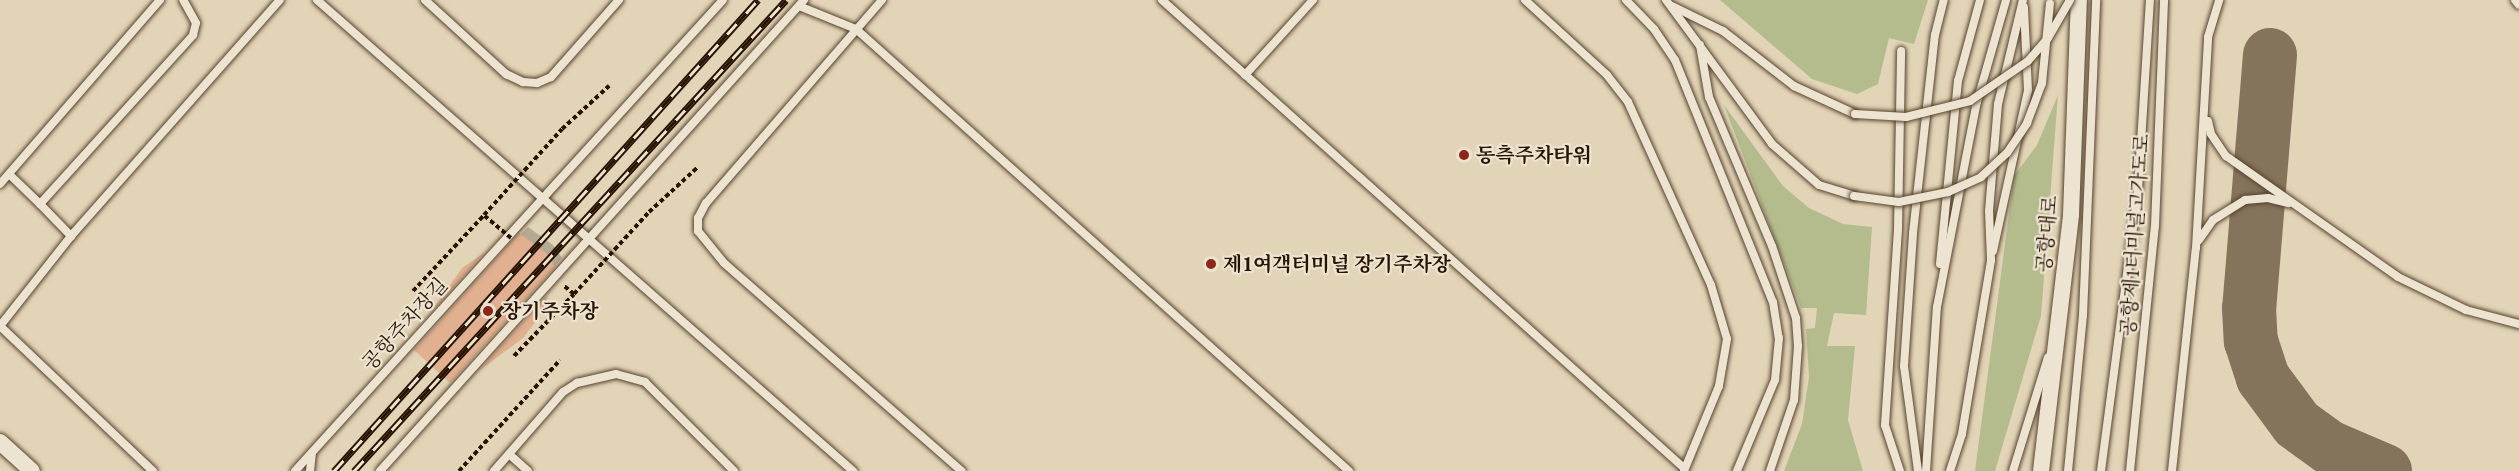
<!DOCTYPE html>
<html>
<head>
<meta charset="utf-8">
<style>
	body { margin:0 }
	#map { position:relative; width:2519px; height:471px; overflow:hidden; background:#e2d4b6; font-family:"EB Garamond","Noto Serif KR",serif }
	div>[style] { position:absolute }
	[style*='--x'] { left:calc(var(--x)*1px); top:calc(var(--y)*1px); width:calc(var(--w)*1px); rotate:calc(var(--a)*1deg) }
	.green>* { inset:0; background:#b4bc8d }
	.shadow>* { inset:0; background:#0003 }
	.taxiway>* { height:54px; margin:-27px; padding:0 27px; transform-origin:27px; border-radius:27px; background:#84745b }
	.building>* { inset:0; background:#e0b090 }
	.path>* { height:4px; margin-top:-2px; transform-origin:0; background:repeating-linear-gradient(90deg,#271300 0 4.5px,transparent 0 7.5px) }
	.roads { filter:drop-shadow(0 0 2px #56432e) drop-shadow(0 0 2px #56432e) }
	.lane>* { height:8px; margin:-4px; padding:0 4px; transform-origin:4px; border-radius:4px; background:#ece3d0 }
	.street>* { height:16px; margin:-8px; padding:0 8px; transform-origin:8px; border-radius:8px; background:#ece3d0 }
	.rail>* { height:7px; margin-top:-3.5px; transform-origin:0; background:repeating-linear-gradient(90deg,#ece3d0 0 14px,#271300 0 28px); box-sizing:border-box; border-block:2px solid #271300 }
	.path-bridge>* { height:4px; margin-top:-2px; transform-origin:0; background:repeating-linear-gradient(90deg,#271300 0 4.5px,transparent 0 7.5px) }
	.bridges { filter:drop-shadow(0 0 2px #56432e) drop-shadow(0 0 2px #56432e) }
	.lane-bridge>* { height:8px; margin:-4px; padding:0 4px; transform-origin:4px; border-radius:4px; background:#ece3d0 }
	.dots>* { width:16px; height:16px; translate:-50% -50%; box-sizing:border-box; border:3px solid #ece3d0; border-radius:50% }
	span { translate:-50% -50%; white-space:nowrap; text-align:center; line-height:1.15; -webkit-text-stroke:4.5px #ece3d0; paint-order:stroke }
	.poi-label { font-size:20px; color:#271300; font-weight:700 }
	.left { translate:0 -50%; text-align:left }
	.street-label { font-size:20px; color:#271300 }
</style>
</head>
<body>
<div id="map">
	<div class="green">
		<i style="clip-path:polygon(1720px 0,1928px 0,1914px 44px,1889px 38px,1878px 84px,1857px 94px,1812px 79px)"></i>
		<i style="clip-path:polygon(2058px 95px,2041px 316px,1995px 471px,1975px 471px,2014px 176px,2037px 145px)"></i>
		<i style="clip-path:polygon(1724px 105px,1783px 186px,1809px 208px,1843px 224px,1872px 227px,1866px 315px,1834px 313px,1827px 346px,1855px 346px,1848px 420px,1863px 471px,1784px 471px,1802px 424px,1809px 377px,1806px 329px,1815px 328px,1817px 308px,1801px 308px)"></i>
	</div>
	<div class="shadow">
		<i style="clip-path:polygon(528px 227px,553px 245px,562px 258px,458px 373px,521px 234px)"></i>
		<i style="clip-path:polygon(548px 296px,541px 314px,527px 332px,490px 361px)"></i>
	</div>
	<div class="taxiway">
		<i style="--x:2270;--y:55;--w:254;--a:94.7"></i>
		<i style="--x:2249;--y:308;--w:33;--a:87"></i>
		<i style="--x:2251;--y:341;--w:39;--a:72"></i>
		<i style="--x:2263;--y:378;--w:57;--a:53.5"></i>
		<i style="--x:2297;--y:424;--w:39;--a:36"></i>
		<i style="--x:2329;--y:447;--w:61;--a:23.2"></i>
	</div>
	<div class="building">
		<i style="clip-path:polygon(519px 233px,546px 253px,555px 267px,450px 383px,414px 350px)"></i>
		<i style="clip-path:polygon(485px 252px,432px 311px,462px 268px)"></i>
		<i style="clip-path:polygon(547px 295px,537px 320px,523px 338px,479px 371px)"></i>
	</div>
	<div class="path">
		<i style="--x:562;--y:129;--w:64;--a:-42.5"></i>
		<i style="--x:649;--y:212;--w:67;--a:-42.6"></i>
		<i style="--x:413;--y:291;--w:104;--a:-46.9"></i>
		<i style="--x:514;--y:356;--w:86;--a:-45.9"></i>
		<i style="--x:574;--y:294;--w:13;--a:-141"></i>
		<i style="--x:459;--y:471;--w:150;--a:-47.7"></i>
	</div>
	<div class="roads">
		<div class="lane">
			<i style="--x:317;--y:0;--w:714;--a:41.31"></i>
			<i style="--x:425;--y:0;--w:110;--a:42.4"></i>
			<i style="--x:506;--y:74;--w:19;--a:25"></i>
			<i style="--x:523;--y:82;--w:14;--a:4"></i>
			<i style="--x:537;--y:83;--w:15;--a:-23"></i>
			<i style="--x:551;--y:77;--w:103;--a:-48.6"></i>
			<i style="--x:882;--y:0;--w:269;--a:130.9"></i>
			<i style="--x:706;--y:203;--w:17;--a:118"></i>
			<i style="--x:698;--y:218;--w:13;--a:90"></i>
			<i style="--x:698;--y:231;--w:41;--a:50.9"></i>
			<i style="--x:724;--y:263;--w:316;--a:41.2"></i>
			<i style="--x:1162;--y:0;--w:702;--a:41.88"></i>
			<i style="--x:1525;--y:0;--w:111;--a:42.4"></i>
			<i style="--x:1607;--y:75;--w:34;--a:52"></i>
			<i style="--x:1628;--y:102;--w:201;--a:65.6"></i>
			<i style="--x:1711;--y:285;--w:56;--a:73.5"></i>
			<i style="--x:1727;--y:339;--w:48;--a:99.7"></i>
			<i style="--x:1719;--y:386;--w:92;--a:112.4"></i>
			<i style="--x:1626;--y:0;--w:40;--a:46"></i>
			<i style="--x:1654;--y:29;--w:37;--a:56"></i>
			<i style="--x:1675;--y:60;--w:261;--a:68"></i>
			<i style="--x:1773;--y:302;--w:36;--a:81"></i>
			<i style="--x:1779;--y:338;--w:42;--a:95.4"></i>
			<i style="--x:1775;--y:380;--w:99;--a:112.7"></i>
			<i style="--x:1666;--y:0;--w:179;--a:53.6"></i>
			<i style="--x:1772;--y:144;--w:62;--a:41.1"></i>
			<i style="--x:1819;--y:185;--w:37;--a:17"></i>
			<i style="--x:2515;--y:0;--w:6;--a:51"></i>
			<i style="--x:799;--y:6;--w:61;--a:22"></i>
			<i style="--x:856;--y:29;--w:662;--a:41.88"></i>
			<i style="--x:1672;--y:6;--w:57;--a:26.1"></i>
			<i style="--x:1723;--y:31;--w:90;--a:37.8"></i>
			<i style="--x:1794;--y:86;--w:67;--a:24.7"></i>
			<i style="--x:1700;--y:45;--w:53;--a:80.2"></i>
			<i style="--x:1709;--y:97;--w:162;--a:67.1"></i>
			<i style="--x:1772;--y:246;--w:76;--a:71.6"></i>
			<i style="--x:1796;--y:318;--w:28;--a:86"></i>
			<i style="--x:1798;--y:346;--w:54;--a:94.2"></i>
			<i style="--x:1794;--y:400;--w:75;--a:108.7"></i>
			<i style="--x:1245;--y:75;--w:101;--a:-47.8"></i>
			<i style="--x:2208;--y:121;--w:13;--a:77"></i>
			<i style="--x:2211;--y:134;--w:27;--a:56"></i>
			<i style="--x:2226;--y:156;--w:210;--a:35.1"></i>
			<i style="--x:2398;--y:277;--w:76;--a:25.9"></i>
			<i style="--x:2466;--y:310;--w:55;--a:14.8"></i>
			<i style="--x:9;--y:174;--w:43;--a:44.1"></i>
			<i style="--x:40;--y:204;--w:228;--a:-47.8"></i>
			<i style="--x:193;--y:35;--w:12;--a:-76"></i>
			<i style="--x:196;--y:23;--w:26;--a:-119"></i>
			<i style="--x:0;--y:184;--w:244;--a:-49"></i>
			<i style="--x:40;--y:204;--w:45;--a:45.9"></i>
			<i style="--x:2199;--y:240;--w:24;--a:-55"></i>
			<i style="--x:2213;--y:220;--w:38;--a:-32"></i>
			<i style="--x:2245;--y:200;--w:23;--a:-5"></i>
			<i style="--x:2268;--y:198;--w:21;--a:14"></i>
			<i style="--x:1993;--y:251;--w:165;--a:-77.7"></i>
			<i style="--x:2028;--y:90;--w:83;--a:-92.8"></i>
			<i style="--x:1940;--y:264;--w:184;--a:-84.4"></i>
			<i style="--x:1958;--y:81;--w:84;--a:-74.8"></i>
			<i style="--x:0;--y:326;--w:115;--a:-51.7"></i>
			<i style="--x:71;--y:236;--w:315;--a:-48.5"></i>
			<i style="--x:0;--y:326;--w:211;--a:43.5"></i>
			<i style="--x:509;--y:454;--w:25;--a:42"></i>
			<i style="--x:295;--y:471;--w:636;--a:-47.74"></i>
			<i style="--x:310;--y:471;--w:18;--a:-84"></i>
			<i style="--x:380;--y:471;--w:634;--a:-48.01"></i>
			<i style="--x:494;--y:471;--w:105;--a:-48.9"></i>
			<i style="--x:563;--y:392;--w:17;--a:-33"></i>
			<i style="--x:577;--y:383;--w:40;--a:-13"></i>
			<i style="--x:616;--y:374;--w:30;--a:15"></i>
			<i style="--x:645;--y:382;--w:126;--a:45"></i>
			<i style="--x:1900;--y:471;--w:48;--a:-108.1"></i>
			<i style="--x:1885;--y:425;--w:196;--a:-86.2"></i>
			<i style="--x:1898;--y:229;--w:178;--a:-89"></i>
			<i style="--x:1918;--y:471;--w:106;--a:-97.6"></i>
			<i style="--x:1904;--y:366;--w:133;--a:-86.1"></i>
			<i style="--x:1913;--y:233;--w:199;--a:-83.7"></i>
			<i style="--x:1935;--y:35;--w:36;--a:-76"></i>
			<i style="--x:1926;--y:471;--w:164;--a:-86.2"></i>
			<i style="--x:1937;--y:307;--w:209;--a:-79"></i>
			<i style="--x:1977;--y:102;--w:106;--a:-74.1"></i>
			<i style="--x:1950;--y:471;--w:39;--a:-72"></i>
			<i style="--x:1962;--y:434;--w:176;--a:-80.5"></i>
			<i style="--x:1991;--y:260;--w:49;--a:-92.3"></i>
			<i style="--x:1989;--y:211;--w:107;--a:-85.2"></i>
			<i style="--x:1998;--y:104;--w:107;--a:-76.5"></i>
			<i style="--x:2013;--y:471;--w:119;--a:-72.9"></i>
			<i style="--x:2068;--y:471;--w:157;--a:-84.5"></i>
			<i style="--x:2083;--y:315;--w:315;--a:-87.6"></i>
			<i style="--x:2101;--y:471;--w:283;--a:-82.5"></i>
			<i style="--x:2138;--y:190;--w:190;--a:-86.4"></i>
			<i style="--x:2172;--y:471;--w:224;--a:-83.9"></i>
			<i style="--x:2196;--y:248;--w:211;--a:-86.7"></i>
			<i style="--x:2208;--y:37;--w:39;--a:-73"></i>
		</div>
		<div class="street">
			<i style="--x:0;--y:442;--w:43;--a:42.2"></i>
			<i style="--x:2041;--y:471;--w:258;--a:-83.3"></i>
			<i style="--x:2071;--y:215;--w:215;--a:-87.9"></i>
		</div>
	</div>
	<div class="rail">
		<i style="--x:334;--y:471;--w:634;--a:-48.01"></i>
		<i style="--x:354;--y:471;--w:639;--a:-47.47"></i>
	</div>
	<div class="path-bridge">
		<i style="--x:511;--y:238;--w:35;--a:-140"></i>
		<i style="--x:484;--y:215;--w:116;--a:-47.8"></i>
		<i style="--x:574;--y:294;--w:111;--a:-47.6"></i>
	</div>
	<div class="bridges">
		<div class="lane-bridge">
			<i style="--x:1855;--y:114;--w:51;--a:3.4"></i>
			<i style="--x:1906;--y:117;--w:66;--a:-14"></i>
			<i style="--x:1970;--y:101;--w:70;--a:-34.6"></i>
			<i style="--x:2028;--y:61;--w:30;--a:-49"></i>
			<i style="--x:2048;--y:38;--w:44;--a:-59.9"></i>
			<i style="--x:1854;--y:196;--w:45;--a:7.6"></i>
			<i style="--x:1899;--y:202;--w:50;--a:-11.5"></i>
			<i style="--x:1948;--y:192;--w:36;--a:-24"></i>
			<i style="--x:1981;--y:177;--w:35;--a:-43"></i>
			<i style="--x:2007;--y:153;--w:36;--a:-56"></i>
			<i style="--x:2027;--y:123;--w:43;--a:-69.4"></i>
			<i style="--x:2042;--y:83;--w:80;--a:-84.3"></i>
			<i style="--x:2130;--y:471;--w:246;--a:-84.2"></i>
			<i style="--x:2155;--y:226;--w:226;--a:-87.7"></i>
		</div>
	</div>
	<div class="dots">
		<i style="left:1464px;top:155px;background:#8f2418"></i>
		<i style="left:1211px;top:264px;background:#8f2418"></i>
		<i style="left:488px;top:311px;background:#8f2418"></i>
	</div>
	<div class="poi-label">
		<span class="left" style="left:1476px;top:155px">동측주차타워</span>
		<span class="left" style="left:1223px;top:264px">제1여객터미널 장기주차장</span>
		<span class="left" style="left:502px;top:311px">장기주차장</span>
	</div>
	<div class="street-label">
		<span style="left:2047px;top:234px;rotate:-85deg">공항대로</span>
		<span style="left:2135px;top:235px;rotate:-86deg">공항제1터미널고가도로</span>
		<span style="left:405px;top:324px;rotate:-48deg">공항주차장길</span>
	</div>
</div>
</body>
</html>
